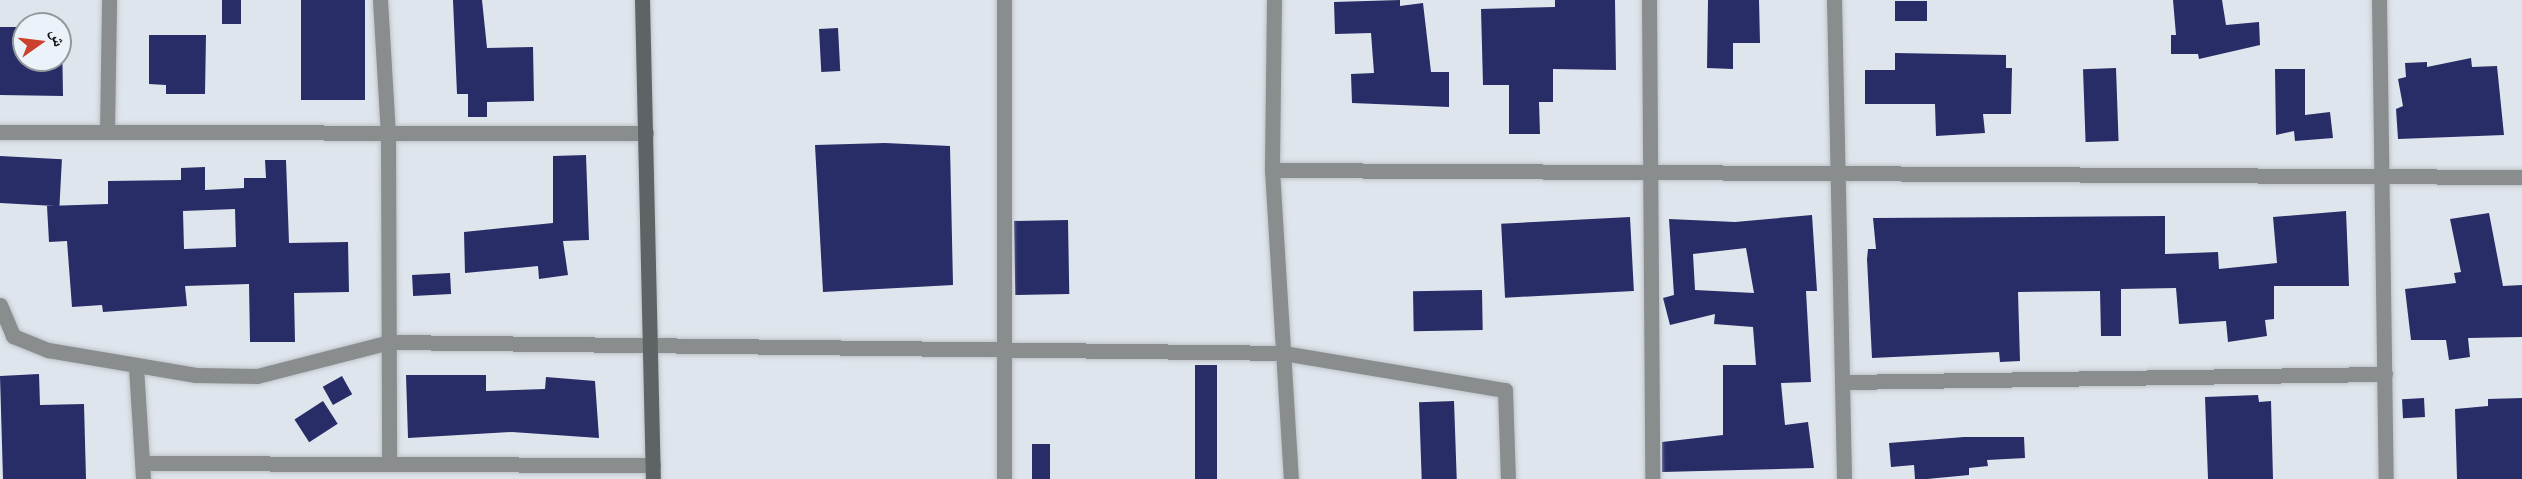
<!DOCTYPE html>
<html>
<head>
<meta charset="utf-8">
<style>
	body { margin:0 }
	#map { position:relative; width:2522px; height:479px; overflow:hidden; background:#dfe5ec; font-family:"Roboto Serif","Noto Naskh Arabic",serif }
	div>[style] { position:absolute }
	[style*='--x'] { left:calc(var(--x)*1px); top:calc(var(--y)*1px); width:calc(var(--w)*1px); rotate:calc(var(--a)*1deg) }
	.building>* { inset:0; background:#282c67; transform-origin:0 0 }
	.roads { filter:drop-shadow(0 0 2px #bec3ca) drop-shadow(0 0 2px #bec3ca) }
	.street>* { height:15px; margin:-7.5px; padding:0 7.5px; transform-origin:7.5px; border-radius:7.5px; background:#898d8e }
	.secondary>* { height:15px; margin:-7.5px; padding:0 7.5px; transform-origin:7.5px; border-radius:7.5px; background:#5e6465 }
	span { translate:-50% -50%; white-space:nowrap; text-align:center; line-height:1.15; -webkit-text-stroke:6px #ecf2f9; paint-order:stroke }
	.north { position:absolute; left:12px; top:12px; width:60px; height:60px; box-sizing:border-box; background:#ecf2f9; border:2px solid #94999e; border-radius:50%; rotate:76deg; font-size:16px; font-weight:700; line-height:24px; text-align:center; color:#111316 }
	.north::after { content:''; display:block; margin:auto; width:21px; height:27px; background:#cc402c; clip-path:polygon(50% 0,100% 100%,50% 72%,0 100%) }
</style>
</head>
<body>
<div id="map">
	<div class="building">
		<i style="left:222px;top:0;width:19px;height:24px"></i>
		<i style="left:301px;top:0;width:64px;height:100px"></i>
		<i style="clip-path:polygon(453px 0,482px 0,487px 48px,533px 47px,534px 101px,487px 102px,487px 117px,468px 117px,468px 94px,457px 94px)"></i>
		<i style="clip-path:polygon(1400px 0,1400px 6px,1423px 3px,1431px 72px,1449px 72px,1449px 107px,1352px 103px,1351px 74px,1374px 73px,1371px 33px,1335px 34px,1334px 2px)"></i>
		<i style="clip-path:polygon(1555px 0,1615px 0,1616px 70px,1553px 69px,1553px 102px,1539px 102px,1540px 134px,1509px 134px,1509px 85px,1483px 85px,1481px 9px,1555px 7px)"></i>
		<i style="clip-path:polygon(1708px 0,1759px 0,1760px 43px,1733px 43px,1733px 69px,1707px 68px)"></i>
		<i style="clip-path:polygon(2173px 0,2222px 0,2226px 25px,2259px 22px,2260px 45px,2199px 59px,2198px 54px,2171px 54px,2171px 35px,2176px 35px)"></i>
		<i style="left:1895px;top:1px;width:32px;height:20px"></i>
		<i style="clip-path:polygon(0 27px,24px 27px,24px 60px,60px 60px,62px 35px,63px 96px,0 95px)"></i>
		<i style="left:838px;top:28px;width:43px;height:19px;rotate:87deg"></i>
		<i style="clip-path:polygon(149px 35px,206px 35px,205px 94px,166px 94px,166px 85px,149px 84px)"></i>
		<i style="clip-path:polygon(1895px 53px,2006px 55px,2006px 68px,2012px 68px,2011px 114px,1983px 114px,1985px 133px,1936px 136px,1935px 104px,1865px 104px,1865px 70px,1895px 70px)"></i>
		<i style="clip-path:polygon(2471px 58px,2472px 67px,2497px 66px,2504px 135px,2398px 139px,2396px 109px,2403px 106px,2398px 79px,2406px 77px,2405px 63px,2427px 62px,2427px 67px)"></i>
		<i style="left:2116px;top:68px;width:73px;height:33px;rotate:88deg"></i>
		<i style="clip-path:polygon(2275px 69px,2305px 69px,2305px 115px,2330px 112px,2333px 138px,2295px 141px,2294px 131px,2276px 135px)"></i>
		<i style="clip-path:polygon(885px 143px,950px 146px,953px 285px,823px 292px,815px 145px)"></i>
		<i style="clip-path:polygon(586px 155px,589px 240px,563px 241px,568px 275px,539px 279px,538px 266px,465px 273px,464px 232px,553px 223px,553px 156px)"></i>
		<i style="left:0;top:156px;width:62px;height:47px;rotate:3deg"></i>
		<i style="clip-path:polygon(evenodd,265px 160px,286px 160px,289px 243px,348px 242px,349px 292px,294px 293px,295px 342px,250px 342px,249px 284px,185px 286px,187px 306px,103px 312px,102px 305px,72px 307px,67px 241px,49px 242px,47px 206px,108px 204px,108px 181px,181px 180px,181px 168px,205px 167px,205px 190px,244px 188px,244px 178px,266px 178px,265px 160px,235px 209px,236px 247px,184px 249px,183px 211px,235px 209px)"></i>
		<i style="clip-path:polygon(2346px 211px,2349px 286px,2274px 286px,2274px 319px,2265px 320px,2267px 336px,2228px 342px,2226px 321px,2179px 324px,2176px 288px,2121px 289px,2121px 336px,2101px 336px,2100px 291px,2018px 292px,2020px 361px,2000px 362px,1999px 352px,1872px 358px,1867px 259px,1868px 249px,1876px 249px,1873px 218px,2165px 216px,2165px 254px,2218px 252px,2219px 269px,2277px 263px,2273px 217px)"></i>
		<i style="clip-path:polygon(2489px 213px,2503px 286px,2522px 285px,2522px 337px,2468px 338px,2470px 357px,2449px 360px,2446px 340px,2411px 340px,2405px 289px,2456px 283px,2454px 273px,2461px 272px,2450px 219px)"></i>
		<i style="clip-path:polygon(evenodd,1812px 215px,1817px 291px,1806px 291px,1811px 382px,1781px 383px,1785px 425px,1808px 422px,1814px 468px,1662px 472px,1662px 442px,1723px 435px,1723px 365px,1756px 365px,1753px 327px,1714px 324px,1715px 314px,1670px 325px,1663px 298px,1674px 295px,1669px 219px,1735px 222px,1812px 215px,1746px 248px,1754px 293px,1695px 290px,1693px 254px,1746px 248px)"></i>
		<i style="left:1630px;top:217px;width:74px;height:129px;rotate:87deg"></i>
		<i style="left:1068px;top:220px;width:74px;height:54px;rotate:89deg"></i>
		<i style="left:450px;top:273px;width:21px;height:38px;rotate:87deg"></i>
		<i style="left:1482px;top:290px;width:40px;height:69px;rotate:89deg"></i>
		<i style="left:1195px;top:365px;width:22px;height:114px"></i>
		<i style="clip-path:polygon(39px 374px,40px 405px,84px 404px,86px 479px,3px 479px,0 376px)"></i>
		<i style="clip-path:polygon(406px 375px,486px 375px,486px 391px,545px 389px,546px 377px,595px 381px,599px 438px,512px 432px,408px 438px)"></i>
		<i style="left:342px;top:376px;width:21px;height:22px;rotate:61deg"></i>
		<i style="clip-path:polygon(2258px 395px,2259px 402px,2271px 401px,2273px 479px,2208px 479px,2205px 397px)"></i>
		<i style="left:2424px;top:398px;width:19px;height:22px;rotate:87deg"></i>
		<i style="clip-path:polygon(2522px 398px,2522px 479px,2457px 479px,2455px 409px,2488px 406px,2488px 399px)"></i>
		<i style="left:323px;top:401px;width:27px;height:34px;rotate:57deg"></i>
		<i style="left:1454px;top:401px;width:78px;height:35px;rotate:88deg"></i>
		<i style="clip-path:polygon(1964px 437px,2024px 437px,2025px 458px,1987px 460px,1988px 466px,1969px 468px,1969px 475px,1927px 479px,1915px 479px,1914px 465px,1891px 467px,1889px 443px)"></i>
		<i style="left:1032px;top:444px;width:18px;height:35px"></i>
	</div>
	<div class="roads">
		<div class="street">
			<i style="--x:380;--y:0;--w:133;--a:86.6"></i>
			<i style="--x:388;--y:133;--w:331;--a:89.8"></i>
			<i style="--x:1004;--y:0;--w:479;--a:90"></i>
			<i style="--x:1274;--y:0;--w:170;--a:90.7"></i>
			<i style="--x:1272;--y:170;--w:310;--a:86.5"></i>
			<i style="--x:1649;--y:0;--w:479;--a:89.6"></i>
			<i style="--x:1834;--y:0;--w:479;--a:88.8"></i>
			<i style="--x:2379;--y:0;--w:479;--a:89.2"></i>
			<i style="--x:0;--y:132;--w:646;--a:0.09"></i>
			<i style="--x:107;--y:132;--w:132;--a:-89.1"></i>
			<i style="--x:1272;--y:170;--w:1250;--a:0.32"></i>
			<i style="--x:0;--y:305;--w:34;--a:67"></i>
			<i style="--x:13;--y:336;--w:38;--a:22"></i>
			<i style="--x:48;--y:350;--w:150;--a:9.6"></i>
			<i style="--x:196;--y:375;--w:61;--a:0.9"></i>
			<i style="--x:257;--y:376;--w:136;--a:-14.4"></i>
			<i style="--x:389;--y:342;--w:894;--a:0.7"></i>
			<i style="--x:1283;--y:353;--w:225;--a:9.5"></i>
			<i style="--x:1505;--y:390;--w:89;--a:88.1"></i>
			<i style="--x:136;--y:367;--w:112;--a:86.4"></i>
			<i style="--x:1843;--y:382;--w:542;--a:-0.85"></i>
			<i style="--x:144;--y:463;--w:509;--a:0.23"></i>
		</div>
		<div class="secondary">
			<i style="--x:642;--y:0;--w:479;--a:88.7"></i>
		</div>
	</div>
	<div class="north">ش</div>
</div>
</body>
</html>
